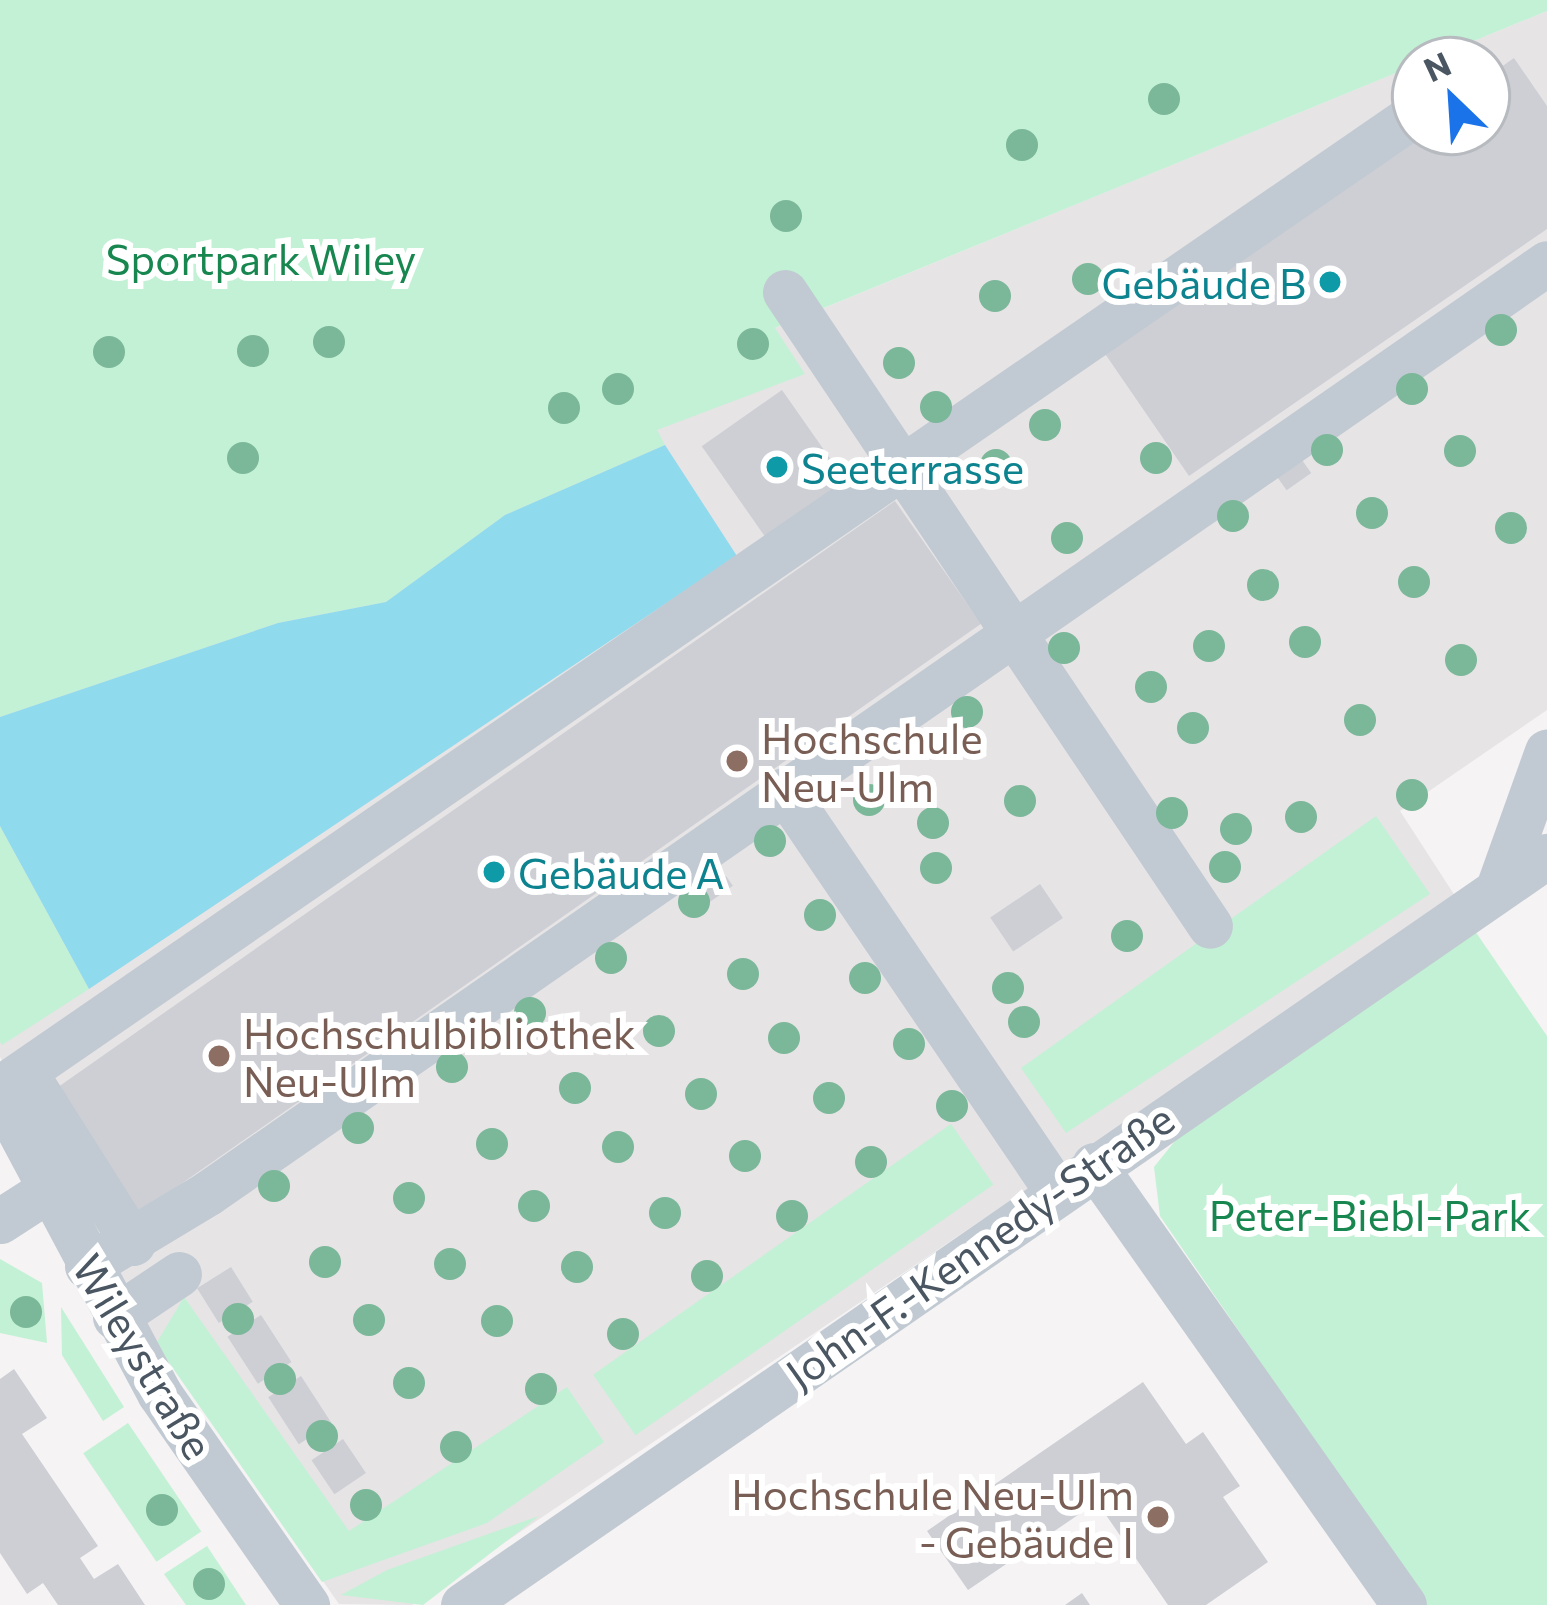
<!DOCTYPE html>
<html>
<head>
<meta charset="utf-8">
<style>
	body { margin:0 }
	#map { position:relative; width:1547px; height:1605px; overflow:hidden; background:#f5f3f3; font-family:Commissioner,sans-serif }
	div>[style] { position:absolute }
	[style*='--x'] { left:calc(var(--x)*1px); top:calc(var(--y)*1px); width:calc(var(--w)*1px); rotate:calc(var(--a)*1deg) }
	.education>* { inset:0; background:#e6e4e5 }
	.green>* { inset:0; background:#c3f1d5; transform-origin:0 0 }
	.water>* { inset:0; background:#90daee }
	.building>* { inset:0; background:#cdcfd5; transform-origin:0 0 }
	.minor>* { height:45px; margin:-22.5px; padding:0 22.5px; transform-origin:22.5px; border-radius:22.5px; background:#c1cad2 }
	.trees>* { width:32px; height:32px; margin:-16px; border-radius:50%; background:#7bb799 }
	.dots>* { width:33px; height:33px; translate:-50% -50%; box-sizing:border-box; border:6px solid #fff; border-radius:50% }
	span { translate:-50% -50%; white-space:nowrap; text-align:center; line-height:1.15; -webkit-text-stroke:12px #fff; paint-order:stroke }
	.park-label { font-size:42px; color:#17864f }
	.culture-label { font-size:42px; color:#0d838f }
	.right { translate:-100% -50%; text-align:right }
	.left { translate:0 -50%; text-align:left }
	.education-label { font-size:42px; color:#785e54 }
	.street-label { font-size:42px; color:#4a5661 }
	.north { position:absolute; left:1391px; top:36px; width:120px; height:120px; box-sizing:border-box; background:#fff; border:3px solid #b7bbc0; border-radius:50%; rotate:335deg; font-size:33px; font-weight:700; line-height:48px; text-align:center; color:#4a5661 }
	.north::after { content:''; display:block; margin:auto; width:42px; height:54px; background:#1a73e8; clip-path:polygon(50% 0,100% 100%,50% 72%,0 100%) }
</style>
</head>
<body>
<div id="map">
	<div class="education">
		<i style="clip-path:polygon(1547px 11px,1547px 710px,1400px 811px,1457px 899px,412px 1605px,339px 1604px,121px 1291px,0 1057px,0 647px,1415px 65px,1415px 132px,1487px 132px,1487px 60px,1427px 60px)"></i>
	</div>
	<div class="green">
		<i style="clip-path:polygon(0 0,1547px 0,1547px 11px,775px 328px,805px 374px,657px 430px,665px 445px,505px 515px,386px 602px,278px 623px,0 717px)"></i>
		<i style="clip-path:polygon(1376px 816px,1430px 894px,1066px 1133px,1021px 1068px)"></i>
		<i style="clip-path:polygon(0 826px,89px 989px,2px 1045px,0 1042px)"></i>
		<i style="clip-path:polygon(1475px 931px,1547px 1036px,1547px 1605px,1427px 1605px,1160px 1216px,1154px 1167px,1187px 1126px)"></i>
		<i style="left:951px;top:1124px;width:74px;height:437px;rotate:55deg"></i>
		<i style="clip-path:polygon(0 1259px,42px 1283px,47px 1343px,0 1333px)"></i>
		<i style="clip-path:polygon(184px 1297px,349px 1531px,567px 1387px,604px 1442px,487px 1523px,322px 1582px,156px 1344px)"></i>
		<i style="clip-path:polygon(61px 1307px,124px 1407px,103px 1421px,62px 1355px)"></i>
		<i style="left:128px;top:1423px;width:131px;height:54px;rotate:56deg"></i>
		<i style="clip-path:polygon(539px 1516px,423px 1605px,341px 1595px,387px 1570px)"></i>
		<i style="clip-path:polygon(207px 1546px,246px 1605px,186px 1605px,164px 1574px)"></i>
	</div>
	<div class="water">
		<i style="clip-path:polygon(665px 445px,737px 556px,89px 989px,0 826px,0 717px,278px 623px,386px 602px,505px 515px)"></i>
	</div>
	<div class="building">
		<i style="clip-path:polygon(1514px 58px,1547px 106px,1547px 229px,1189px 476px,1099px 345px,1415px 132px,1487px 132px,1487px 77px)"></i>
		<i style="left:782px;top:390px;width:121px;height:98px;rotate:55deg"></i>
		<i style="left:1302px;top:460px;width:16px;height:30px;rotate:55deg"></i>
		<i style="left:895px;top:501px;width:150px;height:1029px;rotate:55deg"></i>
		<i style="left:726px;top:876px;width:12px;height:30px;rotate:55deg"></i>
		<i style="left:1040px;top:884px;width:41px;height:60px;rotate:56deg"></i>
		<i style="left:231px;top:1267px;width:41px;height:40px;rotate:58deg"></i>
		<i style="left:261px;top:1315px;width:56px;height:40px;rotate:57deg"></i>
		<i style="clip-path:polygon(14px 1369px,47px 1418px,22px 1434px,98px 1546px,80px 1558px,94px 1579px,118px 1564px,145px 1605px,58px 1605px,43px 1583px,27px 1594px,0 1553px,0 1379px)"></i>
		<i style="left:301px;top:1376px;width:56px;height:39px;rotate:57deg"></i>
		<i style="clip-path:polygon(1143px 1382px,1186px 1444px,1203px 1432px,1240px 1486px,1223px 1497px,1268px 1562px,1206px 1605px,1168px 1605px,1097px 1502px,968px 1590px,927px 1531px)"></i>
		<i style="left:343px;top:1439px;width:41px;height:38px;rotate:56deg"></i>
		<i style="clip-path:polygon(1082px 1593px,1090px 1605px,1065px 1605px)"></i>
	</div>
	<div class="minor">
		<i style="--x:785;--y:292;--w:763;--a:56.16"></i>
		<i style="--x:784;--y:790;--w:484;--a:55.8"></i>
		<i style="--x:1498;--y:888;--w:145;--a:-70.3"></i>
		<i style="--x:26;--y:1074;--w:200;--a:57.7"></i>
		<i style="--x:0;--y:1088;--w:1718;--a:-34.54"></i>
		<i style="--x:0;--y:1095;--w:338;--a:61.9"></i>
		<i style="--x:159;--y:1393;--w:259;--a:55.1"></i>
		<i style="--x:1094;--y:1165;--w:538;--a:54.83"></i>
		<i style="--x:0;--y:1221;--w:57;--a:-32.9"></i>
		<i style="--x:87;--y:1266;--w:141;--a:-31.1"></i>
		<i style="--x:208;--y:1193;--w:1630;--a:-34.78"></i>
		<i style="--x:115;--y:1317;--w:77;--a:-33.9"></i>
		<i style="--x:463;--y:1605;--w:1318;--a:-34.64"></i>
	</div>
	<div class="trees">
		<i style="left:1164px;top:99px"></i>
		<i style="left:1022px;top:145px"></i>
		<i style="left:786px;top:216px"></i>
		<i style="left:1088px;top:279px"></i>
		<i style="left:995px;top:296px"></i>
		<i style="left:1501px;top:330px"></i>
		<i style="left:329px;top:342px"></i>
		<i style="left:753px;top:344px"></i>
		<i style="left:253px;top:351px"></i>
		<i style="left:109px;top:352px"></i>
		<i style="left:899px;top:363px"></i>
		<i style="left:618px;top:389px"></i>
		<i style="left:1412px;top:389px"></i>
		<i style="left:936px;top:407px"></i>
		<i style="left:564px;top:408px"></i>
		<i style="left:1045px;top:425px"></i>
		<i style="left:1327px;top:450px"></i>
		<i style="left:1460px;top:451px"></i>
		<i style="left:243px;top:458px"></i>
		<i style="left:1156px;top:458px"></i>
		<i style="left:996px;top:465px"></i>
		<i style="left:1372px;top:513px"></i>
		<i style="left:1233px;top:516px"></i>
		<i style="left:1511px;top:528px"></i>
		<i style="left:1067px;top:538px"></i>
		<i style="left:1414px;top:582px"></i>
		<i style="left:1263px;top:585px"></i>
		<i style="left:1305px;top:642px"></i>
		<i style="left:1209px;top:646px"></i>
		<i style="left:1064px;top:648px"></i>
		<i style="left:1461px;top:660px"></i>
		<i style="left:1151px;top:687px"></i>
		<i style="left:967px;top:712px"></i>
		<i style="left:1360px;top:720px"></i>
		<i style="left:1193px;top:728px"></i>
		<i style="left:1412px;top:795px"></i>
		<i style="left:869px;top:800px"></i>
		<i style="left:1020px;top:801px"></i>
		<i style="left:1172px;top:813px"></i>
		<i style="left:1301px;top:817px"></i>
		<i style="left:933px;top:823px"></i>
		<i style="left:1236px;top:829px"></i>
		<i style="left:770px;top:841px"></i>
		<i style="left:1225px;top:867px"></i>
		<i style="left:936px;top:868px"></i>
		<i style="left:694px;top:902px"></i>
		<i style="left:820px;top:915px"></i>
		<i style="left:1127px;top:936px"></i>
		<i style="left:611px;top:958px"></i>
		<i style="left:743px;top:974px"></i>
		<i style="left:865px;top:978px"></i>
		<i style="left:1008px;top:988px"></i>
		<i style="left:530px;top:1013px"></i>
		<i style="left:1024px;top:1022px"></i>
		<i style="left:659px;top:1031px"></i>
		<i style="left:784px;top:1038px"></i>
		<i style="left:909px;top:1044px"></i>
		<i style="left:452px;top:1067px"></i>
		<i style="left:575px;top:1088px"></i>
		<i style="left:701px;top:1094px"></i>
		<i style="left:829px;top:1098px"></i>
		<i style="left:952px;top:1106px"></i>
		<i style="left:358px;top:1128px"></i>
		<i style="left:492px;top:1144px"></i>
		<i style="left:618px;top:1147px"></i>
		<i style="left:745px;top:1156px"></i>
		<i style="left:871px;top:1162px"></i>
		<i style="left:274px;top:1186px"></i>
		<i style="left:409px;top:1198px"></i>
		<i style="left:534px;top:1206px"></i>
		<i style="left:665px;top:1213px"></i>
		<i style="left:792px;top:1216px"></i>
		<i style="left:325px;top:1262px"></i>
		<i style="left:450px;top:1264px"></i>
		<i style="left:577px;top:1267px"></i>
		<i style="left:707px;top:1276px"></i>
		<i style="left:26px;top:1312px"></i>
		<i style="left:238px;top:1319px"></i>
		<i style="left:369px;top:1320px"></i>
		<i style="left:497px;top:1321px"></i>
		<i style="left:623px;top:1334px"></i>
		<i style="left:280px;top:1379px"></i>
		<i style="left:409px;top:1383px"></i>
		<i style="left:541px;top:1389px"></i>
		<i style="left:322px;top:1436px"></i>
		<i style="left:456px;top:1447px"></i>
		<i style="left:366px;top:1505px"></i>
		<i style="left:162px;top:1510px"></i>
		<i style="left:209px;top:1584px"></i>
	</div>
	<div class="dots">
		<i style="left:1330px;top:282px;background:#0f9aa8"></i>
		<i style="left:777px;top:467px;background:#0f9aa8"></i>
		<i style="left:737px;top:761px;background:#8d6e63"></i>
		<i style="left:494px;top:872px;background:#0f9aa8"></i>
		<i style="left:219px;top:1056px;background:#8d6e63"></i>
		<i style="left:1158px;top:1517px;background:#8d6e63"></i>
	</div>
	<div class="park-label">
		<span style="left:261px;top:258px">Sportpark Wiley</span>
		<span style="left:1370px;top:1214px">Peter-Biebl-Park</span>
	</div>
	<div class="culture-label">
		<span class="right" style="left:1306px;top:282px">Gebäude B</span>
		<span class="left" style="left:801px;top:467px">Seeterrasse</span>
		<span class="left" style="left:518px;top:872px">Gebäude A</span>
	</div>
	<div class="education-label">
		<span class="left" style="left:761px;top:761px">Hochschule<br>Neu-Ulm</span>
		<span class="left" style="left:243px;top:1056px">Hochschulbibliothek<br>Neu-Ulm</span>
		<span class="right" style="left:1134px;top:1517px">Hochschule Neu-Ulm<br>- Gebäude I</span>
	</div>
	<div class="street-label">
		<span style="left:979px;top:1245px;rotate:-35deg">John-F.-Kennedy-Straße</span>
		<span style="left:144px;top:1356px;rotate:59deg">Wileystraße</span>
	</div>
	<div class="north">N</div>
</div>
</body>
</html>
